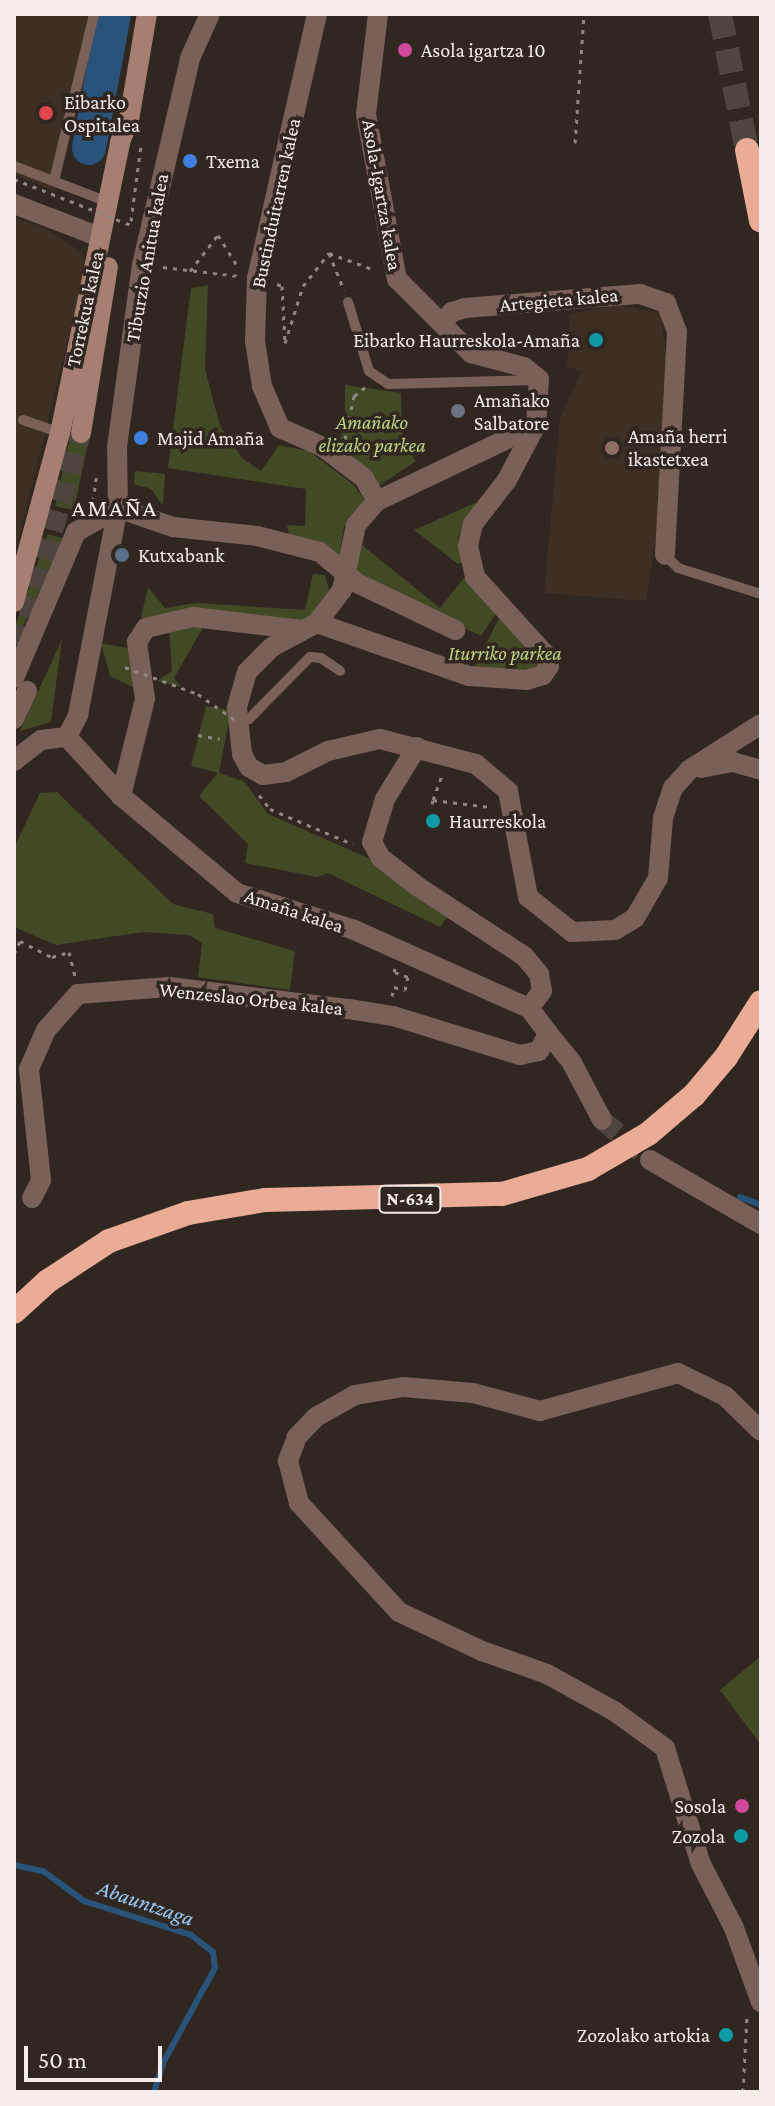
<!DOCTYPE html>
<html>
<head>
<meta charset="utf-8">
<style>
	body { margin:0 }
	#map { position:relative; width:775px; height:2106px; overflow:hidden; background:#302720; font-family:"Crimson Pro",serif }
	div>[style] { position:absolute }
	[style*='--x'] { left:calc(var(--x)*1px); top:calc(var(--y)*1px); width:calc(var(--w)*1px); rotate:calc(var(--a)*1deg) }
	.built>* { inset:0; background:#3e2f25 }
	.green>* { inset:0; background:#414925; transform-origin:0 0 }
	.stream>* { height:6px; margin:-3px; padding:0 3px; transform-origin:3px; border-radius:3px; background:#295379 }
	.river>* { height:34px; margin:-17px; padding:0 17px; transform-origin:17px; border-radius:17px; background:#295379 }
	.street-tunnel>* { height:20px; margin-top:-10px; transform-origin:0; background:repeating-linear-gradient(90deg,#4d453e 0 20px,transparent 0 30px) }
	.secondary-tunnel>* { height:20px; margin-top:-10px; transform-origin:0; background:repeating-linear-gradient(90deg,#4d453e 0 20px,transparent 0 30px) }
	.highway-tunnel>* { height:24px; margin-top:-12px; transform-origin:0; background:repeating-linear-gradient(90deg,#4d453e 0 24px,transparent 0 36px) }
	.path>* { height:3px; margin-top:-1.5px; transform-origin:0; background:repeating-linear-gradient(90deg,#8f8782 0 4px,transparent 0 10px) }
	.lane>* { height:10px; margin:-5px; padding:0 5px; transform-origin:5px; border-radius:5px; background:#796058 }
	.street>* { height:20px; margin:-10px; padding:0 10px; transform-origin:10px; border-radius:10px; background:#796058 }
	.secondary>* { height:20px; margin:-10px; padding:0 10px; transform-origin:10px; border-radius:10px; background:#a77f71 }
	.highway>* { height:24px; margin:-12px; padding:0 12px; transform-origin:12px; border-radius:12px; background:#eaac97 }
	.path-bridge>* { height:3px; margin-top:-1.5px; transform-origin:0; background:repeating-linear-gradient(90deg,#8f8782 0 4px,transparent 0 10px) }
	.dots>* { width:22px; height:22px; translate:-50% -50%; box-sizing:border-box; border:4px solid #302720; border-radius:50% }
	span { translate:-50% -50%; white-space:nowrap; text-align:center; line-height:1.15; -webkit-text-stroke:7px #302720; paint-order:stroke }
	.shield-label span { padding:2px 6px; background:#302720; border:2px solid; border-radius:6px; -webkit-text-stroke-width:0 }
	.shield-label { font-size:18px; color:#f4ede9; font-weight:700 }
	.poi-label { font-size:20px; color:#f4ede9 }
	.left { translate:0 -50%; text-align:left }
	.right { translate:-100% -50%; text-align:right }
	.street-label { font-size:20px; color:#f4ede9 }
	.park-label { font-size:20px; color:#bfd380; font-style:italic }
	.water-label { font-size:22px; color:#98cbfc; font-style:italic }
	.quarter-label { font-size:24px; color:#f4ede9; letter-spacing:2px }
	.frame { position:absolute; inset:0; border:16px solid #f4ede9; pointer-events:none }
	.scale { position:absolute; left:24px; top:2046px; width:138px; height:36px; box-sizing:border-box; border:4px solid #f4ede9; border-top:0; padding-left:10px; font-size:24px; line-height:28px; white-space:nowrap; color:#f4ede9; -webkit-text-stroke:6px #302720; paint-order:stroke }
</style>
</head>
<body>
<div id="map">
	<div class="built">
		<i style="clip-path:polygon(14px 14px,103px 14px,55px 191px,14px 175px)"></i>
		<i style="clip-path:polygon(14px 217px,44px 228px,82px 252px,87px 263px,14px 558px)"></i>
		<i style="clip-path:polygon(617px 305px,661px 313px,669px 383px,665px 477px,646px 601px,544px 593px,560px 419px,581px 371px,567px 367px,570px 314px)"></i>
	</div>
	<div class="green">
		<i style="clip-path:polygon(208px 285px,205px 369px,220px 426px,242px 458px,261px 471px,279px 445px,309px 451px,354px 485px,367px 504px,344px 527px,339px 556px,289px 535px,287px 525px,305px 526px,306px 489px,168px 468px,191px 288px)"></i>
		<i style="clip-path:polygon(345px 385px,401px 393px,402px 442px,416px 461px,377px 487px,338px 449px,345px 421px)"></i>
		<i style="left:71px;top:432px;width:19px;height:76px;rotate:12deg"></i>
		<i style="clip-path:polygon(135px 471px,165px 474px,163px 506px,151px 489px,134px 484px)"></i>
		<i style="clip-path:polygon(491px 496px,469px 514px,458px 538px,464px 562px,458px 564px,414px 530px)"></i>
		<i style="clip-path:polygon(48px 534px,65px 539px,14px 645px,14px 630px)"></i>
		<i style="clip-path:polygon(362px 545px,440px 608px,467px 574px,497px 612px,481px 636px,363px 581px,351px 566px)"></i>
		<i style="clip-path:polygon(313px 574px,325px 575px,329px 590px,309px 620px,299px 623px,145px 623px,141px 617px,148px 587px,165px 608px,196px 603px,305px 610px)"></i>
		<i style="clip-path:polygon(501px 614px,533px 649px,540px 670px,472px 672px)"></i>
		<i style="clip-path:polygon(205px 624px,174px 678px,181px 687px,157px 681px,172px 671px,169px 629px)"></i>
		<i style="clip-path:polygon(62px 639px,51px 722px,20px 731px,57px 650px)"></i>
		<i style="clip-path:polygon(101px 643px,132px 649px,137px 689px,110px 676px)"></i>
		<i style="clip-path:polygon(206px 706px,231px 710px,219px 773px,244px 781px,268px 814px,375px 861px,450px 913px,440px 927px,328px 873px,317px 877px,245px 863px,248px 844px,199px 796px,218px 773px,191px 766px)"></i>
		<i style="clip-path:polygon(57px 792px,173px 904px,213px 914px,215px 928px,295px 951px,290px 990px,198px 977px,202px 943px,189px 935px,143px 932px,56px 945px,14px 927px,14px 848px,40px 793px)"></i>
		<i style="clip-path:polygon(761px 1656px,761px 1745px,720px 1690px)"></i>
	</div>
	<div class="stream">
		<i style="--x:740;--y:1197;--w:22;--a:21"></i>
		<i style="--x:14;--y:1865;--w:30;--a:12"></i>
		<i style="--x:43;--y:1871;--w:51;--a:36.2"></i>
		<i style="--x:84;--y:1901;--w:112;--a:17.6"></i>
		<i style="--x:191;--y:1935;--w:28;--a:38"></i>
		<i style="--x:213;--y:1952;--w:16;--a:83"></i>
		<i style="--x:215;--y:1968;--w:108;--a:118.7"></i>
		<i style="--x:163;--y:2063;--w:30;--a:107"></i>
	</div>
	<div class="river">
		<i style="--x:89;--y:148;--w:136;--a:-79.4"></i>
	</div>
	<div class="street-tunnel">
		<i style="--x:602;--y:1120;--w:62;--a:39.8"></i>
	</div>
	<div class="secondary-tunnel">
		<i style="--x:20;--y:646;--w:222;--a:-74"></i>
	</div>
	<div class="highway-tunnel">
		<i style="--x:720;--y:14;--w:139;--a:78.8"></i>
	</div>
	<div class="path">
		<i style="--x:575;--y:143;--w:129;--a:-86"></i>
		<i style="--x:131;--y:221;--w:77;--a:-82.5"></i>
		<i style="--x:329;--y:253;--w:40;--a:68"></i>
		<i style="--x:163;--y:267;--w:77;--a:6.8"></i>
		<i style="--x:190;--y:271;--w:46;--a:-52.1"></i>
		<i style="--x:218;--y:235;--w:39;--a:58"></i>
		<i style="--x:277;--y:284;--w:5;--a:22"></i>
		<i style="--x:282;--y:286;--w:57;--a:87"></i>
		<i style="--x:285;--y:343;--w:60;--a:-72.5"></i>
		<i style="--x:303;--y:286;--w:42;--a:-51.8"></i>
		<i style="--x:329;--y:253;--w:49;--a:20.3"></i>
		<i style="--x:345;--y:439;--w:44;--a:-78.2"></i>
		<i style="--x:354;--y:396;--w:16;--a:-38"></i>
		<i style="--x:93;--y:501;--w:28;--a:-82"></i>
		<i style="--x:198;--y:735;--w:22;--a:10"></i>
		<i style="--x:259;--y:795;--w:18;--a:52"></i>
		<i style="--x:270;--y:809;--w:90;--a:22.9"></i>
		<i style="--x:433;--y:800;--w:27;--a:-70"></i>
		<i style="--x:432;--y:804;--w:4;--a:-76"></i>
		<i style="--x:433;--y:800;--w:57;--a:7"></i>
		<i style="--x:14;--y:954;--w:14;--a:-65"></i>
		<i style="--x:20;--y:941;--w:36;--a:27"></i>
		<i style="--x:52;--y:957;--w:18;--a:-16"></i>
		<i style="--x:69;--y:952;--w:25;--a:76"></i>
		<i style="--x:392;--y:996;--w:9;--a:-77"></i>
		<i style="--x:394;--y:987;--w:11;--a:15"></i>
		<i style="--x:405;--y:990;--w:13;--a:-77"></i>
		<i style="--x:408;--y:977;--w:15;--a:-160"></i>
		<i style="--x:394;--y:972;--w:4;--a:-76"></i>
		<i style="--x:743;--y:2092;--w:76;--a:-87"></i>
	</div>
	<div class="lane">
		<i style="--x:14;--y:166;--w:101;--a:21"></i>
		<i style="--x:54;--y:181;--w:172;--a:-76.5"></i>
		<i style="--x:348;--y:302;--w:72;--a:73.1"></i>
		<i style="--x:369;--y:371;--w:23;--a:34"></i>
		<i style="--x:388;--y:384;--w:149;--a:-1.5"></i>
		<i style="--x:23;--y:420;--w:39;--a:19"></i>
		<i style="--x:665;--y:555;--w:18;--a:45"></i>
		<i style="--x:678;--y:568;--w:87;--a:17.4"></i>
		<i style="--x:238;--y:722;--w:11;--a:-15"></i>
		<i style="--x:249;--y:719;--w:87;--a:-45.5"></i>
		<i style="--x:310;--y:657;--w:11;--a:5"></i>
		<i style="--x:321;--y:658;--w:23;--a:34"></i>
	</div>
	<div class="street">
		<i style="--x:317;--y:14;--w:271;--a:102.8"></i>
		<i style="--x:257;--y:278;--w:63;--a:91.8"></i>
		<i style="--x:255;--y:341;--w:46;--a:81.2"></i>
		<i style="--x:262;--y:386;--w:46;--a:66.8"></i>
		<i style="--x:280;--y:428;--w:47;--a:23.8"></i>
		<i style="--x:323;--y:447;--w:51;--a:37.1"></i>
		<i style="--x:364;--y:478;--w:26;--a:61"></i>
		<i style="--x:378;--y:14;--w:101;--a:96.8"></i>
		<i style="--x:366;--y:114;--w:168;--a:79.4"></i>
		<i style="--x:397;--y:279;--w:105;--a:45"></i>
		<i style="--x:471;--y:353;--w:55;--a:14.8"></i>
		<i style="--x:524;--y:367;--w:19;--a:39"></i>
		<i style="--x:539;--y:379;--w:46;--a:93.7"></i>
		<i style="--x:536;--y:425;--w:62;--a:117.8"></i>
		<i style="--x:507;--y:480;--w:56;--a:127.7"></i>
		<i style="--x:473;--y:524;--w:23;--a:103"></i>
		<i style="--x:468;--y:546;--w:32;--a:77"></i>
		<i style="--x:475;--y:577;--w:104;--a:47.7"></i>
		<i style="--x:545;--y:654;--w:13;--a:72"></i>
		<i style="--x:549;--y:666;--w:11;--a:124"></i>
		<i style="--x:543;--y:675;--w:17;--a:163"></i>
		<i style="--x:527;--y:680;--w:58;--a:-176.1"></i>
		<i style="--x:469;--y:676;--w:161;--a:-160.8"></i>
		<i style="--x:317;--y:623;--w:41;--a:-52.9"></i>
		<i style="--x:342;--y:590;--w:66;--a:-77.8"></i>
		<i style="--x:356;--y:525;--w:32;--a:-49"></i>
		<i style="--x:377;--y:501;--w:176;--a:-25.5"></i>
		<i style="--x:14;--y:204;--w:92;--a:21"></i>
		<i style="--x:442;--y:323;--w:15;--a:-48"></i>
		<i style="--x:452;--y:312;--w:14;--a:-17"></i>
		<i style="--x:465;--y:308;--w:176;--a:-4.6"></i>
		<i style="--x:640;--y:294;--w:28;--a:19"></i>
		<i style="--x:666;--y:303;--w:31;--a:69"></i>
		<i style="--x:677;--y:332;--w:223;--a:93.1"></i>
		<i style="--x:118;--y:508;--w:58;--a:19.1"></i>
		<i style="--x:173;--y:527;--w:84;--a:6.1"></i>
		<i style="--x:257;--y:536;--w:65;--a:14.3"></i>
		<i style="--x:320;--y:552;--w:48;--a:40"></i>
		<i style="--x:357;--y:583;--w:109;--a:25.6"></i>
		<i style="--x:317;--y:623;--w:51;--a:151.9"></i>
		<i style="--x:272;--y:647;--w:35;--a:135"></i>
		<i style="--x:247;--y:672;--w:37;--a:106"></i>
		<i style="--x:237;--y:708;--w:46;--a:83.8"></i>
		<i style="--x:242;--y:754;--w:15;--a:62"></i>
		<i style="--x:249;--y:767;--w:16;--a:30"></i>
		<i style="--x:263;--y:775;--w:23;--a:-7"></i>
		<i style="--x:286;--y:772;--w:47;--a:-26.6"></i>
		<i style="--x:328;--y:751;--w:53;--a:-13"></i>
		<i style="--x:380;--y:739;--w:99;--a:14.6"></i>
		<i style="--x:476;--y:764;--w:42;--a:40.2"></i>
		<i style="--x:508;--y:791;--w:108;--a:79.3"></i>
		<i style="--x:528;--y:897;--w:56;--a:38.5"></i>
		<i style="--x:572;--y:932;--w:43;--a:-2.7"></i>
		<i style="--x:615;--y:930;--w:23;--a:-31"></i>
		<i style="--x:635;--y:918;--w:46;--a:-60.1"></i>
		<i style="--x:658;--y:878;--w:60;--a:-85.2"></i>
		<i style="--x:663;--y:818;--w:32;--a:-72"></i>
		<i style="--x:673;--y:788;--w:24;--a:-48"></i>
		<i style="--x:689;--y:770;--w:85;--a:-32.6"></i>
		<i style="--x:14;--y:678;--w:159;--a:-67"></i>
		<i style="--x:76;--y:532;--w:48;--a:-29.7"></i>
		<i style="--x:14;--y:719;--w:31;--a:-65"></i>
		<i style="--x:67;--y:737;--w:25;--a:-63"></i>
		<i style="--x:78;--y:715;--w:211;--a:-79.1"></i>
		<i style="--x:118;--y:508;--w:61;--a:-90.9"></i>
		<i style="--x:117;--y:447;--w:184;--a:-82.2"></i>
		<i style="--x:142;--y:265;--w:212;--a:-76.9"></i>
		<i style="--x:190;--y:58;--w:48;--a:-65.6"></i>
		<i style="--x:67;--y:737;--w:80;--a:47.5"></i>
		<i style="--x:121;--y:796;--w:151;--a:39.9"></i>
		<i style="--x:237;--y:893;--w:121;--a:17.4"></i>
		<i style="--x:352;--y:929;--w:194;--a:24.1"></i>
		<i style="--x:417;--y:747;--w:61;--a:121.6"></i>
		<i style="--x:385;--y:799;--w:45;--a:106.8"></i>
		<i style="--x:372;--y:842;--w:18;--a:61"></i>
		<i style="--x:381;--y:858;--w:46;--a:37.9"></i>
		<i style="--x:417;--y:886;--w:128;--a:33.2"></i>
		<i style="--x:524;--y:956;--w:23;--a:50"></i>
		<i style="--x:539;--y:974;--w:17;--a:80"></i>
		<i style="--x:542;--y:991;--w:21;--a:127"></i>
		<i style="--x:14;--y:761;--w:34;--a:-38"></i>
		<i style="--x:41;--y:740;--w:26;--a:-7"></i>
		<i style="--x:701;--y:768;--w:33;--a:-11"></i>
		<i style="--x:733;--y:762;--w:29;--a:16"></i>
		<i style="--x:121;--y:796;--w:100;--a:-76.1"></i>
		<i style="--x:145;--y:699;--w:58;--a:-98"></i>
		<i style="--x:137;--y:642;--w:17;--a:-57"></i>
		<i style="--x:146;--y:628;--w:48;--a:-13.2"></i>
		<i style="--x:193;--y:617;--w:110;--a:6.8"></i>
		<i style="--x:548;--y:1033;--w:38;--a:51"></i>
		<i style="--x:572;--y:1063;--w:64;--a:62.2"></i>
		<i style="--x:650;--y:1160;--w:128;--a:30"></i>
		<i style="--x:32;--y:1198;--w:20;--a:-63"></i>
		<i style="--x:41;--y:1180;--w:112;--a:-96.2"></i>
		<i style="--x:29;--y:1069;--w:43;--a:-66.4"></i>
		<i style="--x:46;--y:1030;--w:48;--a:-48.4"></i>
		<i style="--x:78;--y:994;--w:91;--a:-4.4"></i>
		<i style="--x:169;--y:987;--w:181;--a:7"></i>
		<i style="--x:349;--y:1009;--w:45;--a:9"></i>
		<i style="--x:393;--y:1016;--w:133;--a:17.1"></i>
		<i style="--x:520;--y:1055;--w:19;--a:-12"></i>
		<i style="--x:539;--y:1051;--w:20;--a:-63"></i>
		<i style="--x:548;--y:1033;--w:31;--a:-127"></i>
		<i style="--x:761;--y:1431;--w:50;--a:-135.8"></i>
		<i style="--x:725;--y:1396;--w:52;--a:-153.9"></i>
		<i style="--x:678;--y:1373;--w:143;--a:164.6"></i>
		<i style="--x:540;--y:1411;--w:69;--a:-165"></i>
		<i style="--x:473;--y:1393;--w:70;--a:-175.1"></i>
		<i style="--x:403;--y:1387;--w:49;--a:170.5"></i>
		<i style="--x:355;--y:1395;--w:45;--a:150.6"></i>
		<i style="--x:316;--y:1417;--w:28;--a:134"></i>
		<i style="--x:297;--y:1437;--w:26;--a:111"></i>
		<i style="--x:288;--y:1461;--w:43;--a:75.3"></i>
		<i style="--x:299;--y:1503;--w:148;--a:47.5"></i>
		<i style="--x:399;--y:1612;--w:92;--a:25.2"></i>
		<i style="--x:482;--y:1651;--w:69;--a:19.5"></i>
		<i style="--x:547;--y:1674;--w:77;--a:28.9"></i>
		<i style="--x:614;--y:1711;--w:63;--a:36"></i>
		<i style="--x:665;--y:1748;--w:121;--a:72.8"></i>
		<i style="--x:701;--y:1864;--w:72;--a:62.7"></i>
		<i style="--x:734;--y:1928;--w:79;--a:70"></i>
	</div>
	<div class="secondary">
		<i style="--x:81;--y:433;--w:168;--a:-80.8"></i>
		<i style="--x:14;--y:602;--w:175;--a:-74.8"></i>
		<i style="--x:60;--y:433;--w:297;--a:-78.3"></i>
		<i style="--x:120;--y:142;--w:24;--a:-68"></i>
		<i style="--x:129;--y:120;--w:108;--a:-80.4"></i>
	</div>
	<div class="highway">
		<i style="--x:747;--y:150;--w:72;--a:78.8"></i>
		<i style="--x:14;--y:1312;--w:46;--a:-42.4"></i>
		<i style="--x:48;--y:1281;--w:73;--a:-33.3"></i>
		<i style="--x:109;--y:1241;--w:84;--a:-19.5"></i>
		<i style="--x:188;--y:1213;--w:78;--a:-9.6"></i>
		<i style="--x:265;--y:1200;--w:237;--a:-1.5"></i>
		<i style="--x:502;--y:1194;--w:90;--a:-16.2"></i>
		<i style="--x:588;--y:1169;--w:69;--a:-30.3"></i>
		<i style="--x:648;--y:1134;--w:60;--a:-40.3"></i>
		<i style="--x:694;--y:1095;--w:50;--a:-49.9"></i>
		<i style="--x:726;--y:1057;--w:65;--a:-57.5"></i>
	</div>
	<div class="path-bridge">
		<i style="--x:14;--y:179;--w:126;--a:21.5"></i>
		<i style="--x:125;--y:667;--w:78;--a:20.3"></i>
		<i style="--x:198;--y:694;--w:49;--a:35"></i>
	</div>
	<div class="dots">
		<i style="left:405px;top:50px;background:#d1479c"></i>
		<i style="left:46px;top:113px;background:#e0444e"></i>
		<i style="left:190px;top:161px;background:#3f7fe0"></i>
		<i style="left:596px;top:340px;background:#0f9aa8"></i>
		<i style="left:458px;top:411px;background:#6b7280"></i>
		<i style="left:141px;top:438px;background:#3f7fe0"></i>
		<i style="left:612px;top:448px;background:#8d6e63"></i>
		<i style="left:122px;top:555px;background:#5c6f8a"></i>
		<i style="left:433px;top:821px;background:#0f9aa8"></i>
		<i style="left:742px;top:1806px;background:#d1479c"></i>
		<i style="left:741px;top:1836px;background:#0f9aa8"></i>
		<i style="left:726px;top:2035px;background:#0f9aa8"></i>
	</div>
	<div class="shield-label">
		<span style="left:410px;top:1199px">N-634</span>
	</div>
	<div class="poi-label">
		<span class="left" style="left:421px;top:50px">Asola igartza 10</span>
		<span class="left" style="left:64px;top:114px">Eibarko<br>Ospitalea</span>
		<span class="left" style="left:206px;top:161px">Txema</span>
		<span class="right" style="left:580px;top:340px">Eibarko Haurreskola-Amaña</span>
		<span class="left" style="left:474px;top:412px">Amañako<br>Salbatore</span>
		<span class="left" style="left:628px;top:448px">Amaña herri<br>ikastetxea</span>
		<span class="left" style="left:157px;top:438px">Majid Amaña</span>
		<span class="left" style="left:138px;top:555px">Kutxabank</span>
		<span class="left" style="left:449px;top:821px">Haurreskola</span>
		<span class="right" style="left:726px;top:1806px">Sosola</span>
		<span class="right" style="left:725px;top:1836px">Zozola</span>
		<span class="right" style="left:710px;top:2035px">Zozolako artokia</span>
	</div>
	<div class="street-label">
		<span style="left:382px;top:195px;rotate:80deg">Asola-Igartza kalea</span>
		<span style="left:276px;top:203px;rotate:-78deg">Bustinduitarren kalea</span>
		<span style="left:147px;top:258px;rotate:-80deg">Tiburzio Anitua kalea</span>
		<span style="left:559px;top:300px;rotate:-5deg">Artegieta kalea</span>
		<span style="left:85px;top:309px;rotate:-78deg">Torrekua kalea</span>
		<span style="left:294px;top:911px;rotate:18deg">Amaña kalea</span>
		<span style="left:251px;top:999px;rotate:6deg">Wenzeslao Orbea kalea</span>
	</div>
	<div class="park-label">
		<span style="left:372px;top:434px">Amañako<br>elizako parkea</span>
		<span style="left:505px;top:653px">Iturriko parkea</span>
	</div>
	<div class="water-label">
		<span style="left:146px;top:1903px;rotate:19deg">Abauntzaga</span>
	</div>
	<div class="quarter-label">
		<span style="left:115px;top:508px">AMAÑA</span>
	</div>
	<div class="frame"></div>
	<div class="scale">50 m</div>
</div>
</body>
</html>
